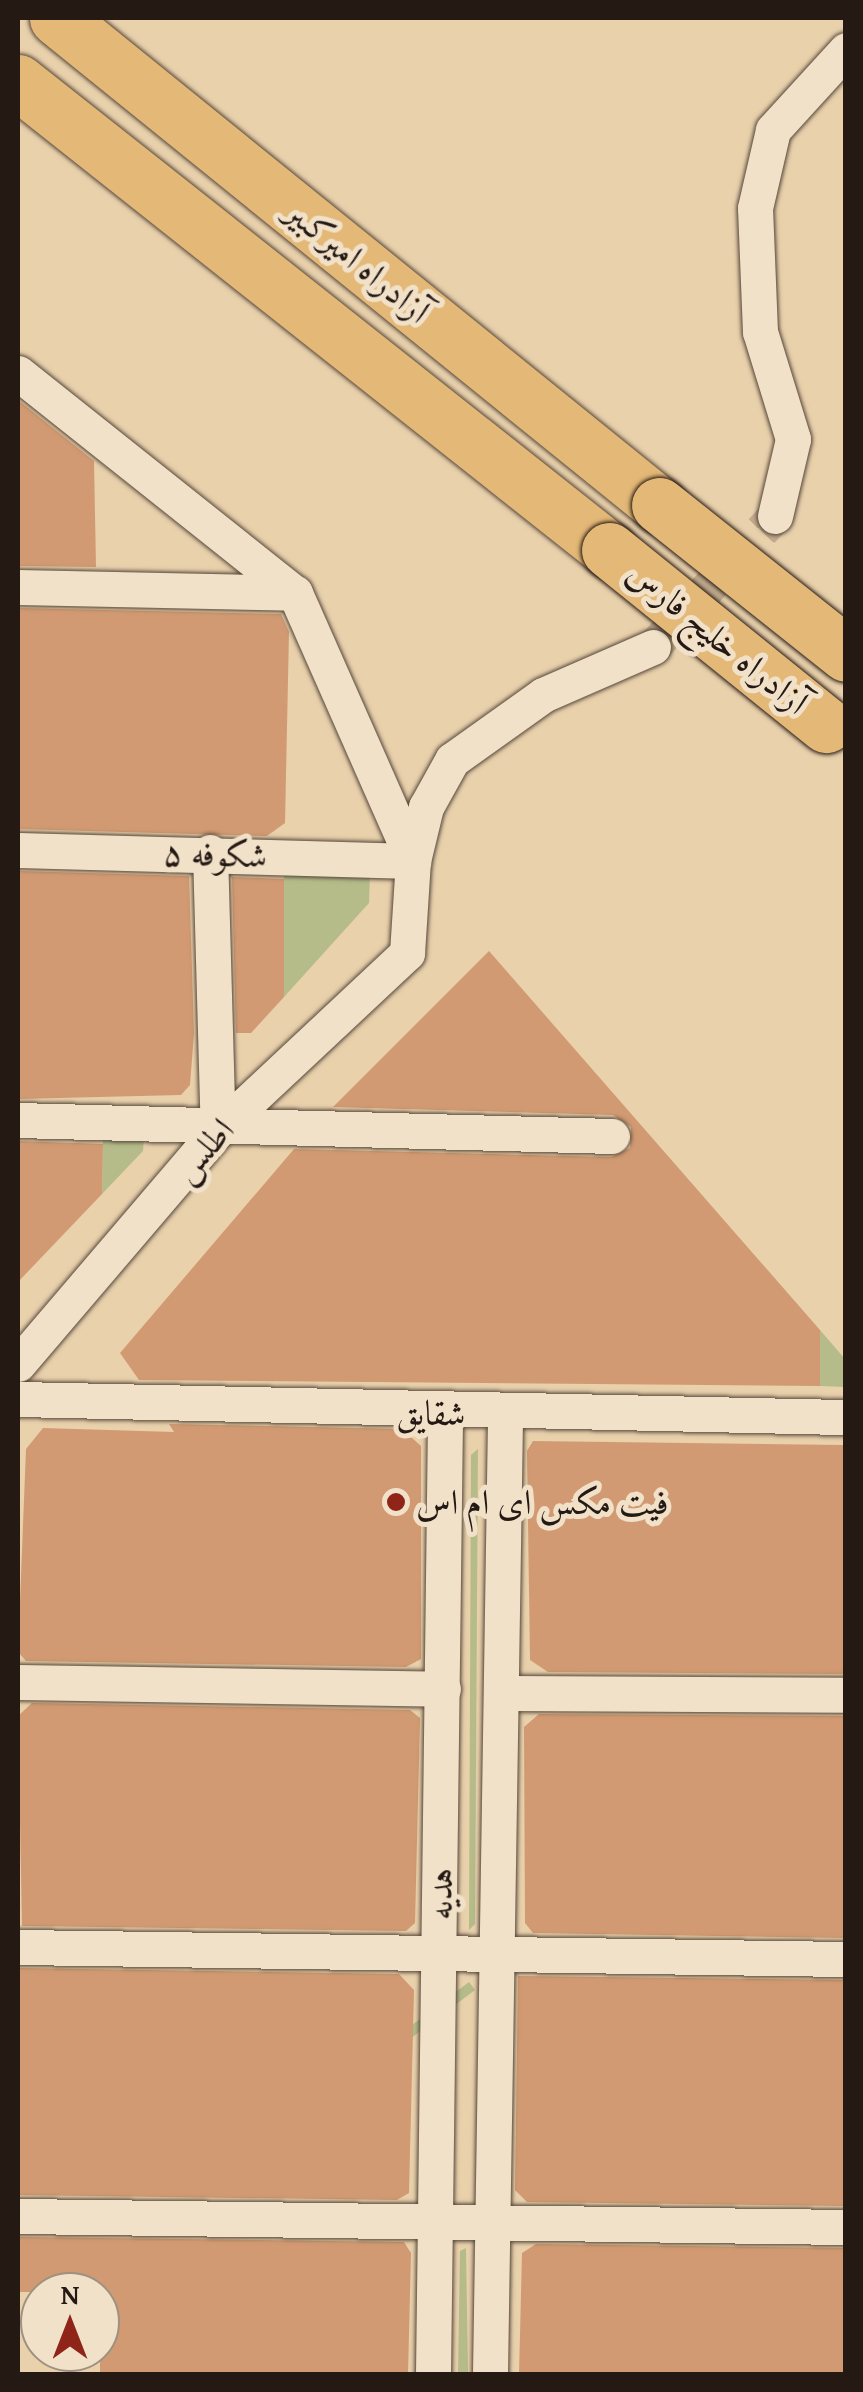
<!DOCTYPE html>
<html>
<head>
<meta charset="utf-8">
<style>
	body { margin:0 }
	#map { position:relative; width:863px; height:2392px; overflow:hidden; background:#e9d1ac; font-family:"Gentium Book Plus",Amiri,serif }
	div>[style] { position:absolute }
	[style*='--x'] { left:calc(var(--x)*1px); top:calc(var(--y)*1px); width:calc(var(--w)*1px); rotate:calc(var(--a)*1deg) }
	.green>* { inset:0; background:#b5bc8a; transform-origin:0 0 }
	.building>* { inset:0; background:#d29a72 }
	.minor-tunnel>* { height:35px; margin-top:-17.5px; transform-origin:0; background:repeating-linear-gradient(90deg,#c2ac8e 0 35px,transparent 0 53px) }
	.roads { filter:drop-shadow(0 0 2px #56473a) drop-shadow(0 0 2px #56473a) }
	.minor>* { height:35px; margin:-17.5px; padding:0 17.5px; transform-origin:17.5px; border-radius:17.5px; background:#f1e1c9 }
	.motorway>* { height:55px; margin:-27.5px; padding:0 27.5px; transform-origin:27.5px; border-radius:27.5px; background:#e4b876 }
	.bridges { filter:drop-shadow(0 0 2px #251914) drop-shadow(0 0 2px #251914) }
	.motorway-bridge>* { height:55px; margin:-27.5px; padding:0 27.5px; transform-origin:27.5px; border-radius:27.5px; background:#e4b876 }
	.dots>* { width:28px; height:28px; translate:-50% -50%; box-sizing:border-box; border:5px solid #f1e1c9; border-radius:50% }
	span { translate:-50% -50%; white-space:nowrap; text-align:center; line-height:1.15; -webkit-text-stroke:10px #f1e1c9; paint-order:stroke }
	.street-label { font-size:35px; color:#251914 }
	.poi-label { font-size:35px; color:#251914 }
	.left { translate:0 -50%; text-align:left }
	.frame { position:absolute; inset:0; border:20px solid #251914; pointer-events:none }
	.north { position:absolute; left:20px; top:2272px; width:100px; height:100px; box-sizing:border-box; background:#f1e1c9; border:2px solid #9f9181; border-radius:50%; rotate:0deg; font-size:28px; font-weight:700; line-height:40px; text-align:center; color:#251914 }
	.north::after { content:''; display:block; margin:auto; width:35px; height:45px; background:#8f2418; clip-path:polygon(50% 0,100% 100%,50% 72%,0 100%) }
</style>
</head>
<body>
<div id="map">
	<div class="green">
		<i style="clip-path:polygon(284px 873px,370px 873px,369px 903px,284px 997px)"></i>
		<i style="clip-path:polygon(103px 1137px,144px 1138px,143px 1151px,102px 1194px)"></i>
		<i style="clip-path:polygon(820px 1330px,845px 1359px,845px 1387px,820px 1386px)"></i>
		<i style="clip-path:polygon(478px 1449px,475px 1924px,469px 1930px,471px 1455px)"></i>
		<i style="left:469px;top:1982px;width:10px;height:217px;rotate:53deg"></i>
		<i style="clip-path:polygon(466px 2248px,468px 2374px,458px 2374px,460px 2251px)"></i>
	</div>
	<div class="building">
		<i style="clip-path:polygon(18px 400px,94px 461px,96px 567px,18px 566px)"></i>
		<i style="clip-path:polygon(18px 608px,281px 614px,289px 632px,285px 823px,267px 836px,18px 829px)"></i>
		<i style="clip-path:polygon(18px 871px,189px 876px,194px 1033px,190px 1085px,181px 1095px,18px 1099px)"></i>
		<i style="clip-path:polygon(232px 877px,284px 879px,284px 997px,251px 1033px,236px 1033px)"></i>
		<i style="clip-path:polygon(489px 951px,820px 1330px,820px 1386px,139px 1380px,120px 1353px,294px 1149px,611px 1157px,630px 1148px,631px 1127px,613px 1115px,333px 1107px)"></i>
		<i style="clip-path:polygon(18px 1141px,103px 1144px,102px 1194px,18px 1282px)"></i>
		<i style="clip-path:polygon(169px 1424px,402px 1429px,421px 1446px,421px 1659px,406px 1667px,26px 1661px,18px 1652px,26px 1449px,43px 1428px,174px 1432px)"></i>
		<i style="clip-path:polygon(533px 1441px,846px 1445px,846px 1674px,548px 1672px,530px 1660px,527px 1451px)"></i>
		<i style="clip-path:polygon(32px 1703px,410px 1710px,420px 1718px,415px 1923px,406px 1931px,22px 1926px,18px 1716px)"></i>
		<i style="clip-path:polygon(539px 1714px,846px 1716px,846px 1938px,533px 1933px,525px 1923px,524px 1727px)"></i>
		<i style="clip-path:polygon(18px 1968px,399px 1974px,414px 1990px,409px 2193px,397px 2200px,18px 2195px)"></i>
		<i style="clip-path:polygon(518px 1976px,846px 1980px,846px 2206px,527px 2202px,515px 2190px)"></i>
		<i style="clip-path:polygon(18px 2237px,404px 2242px,411px 2253px,408px 2374px,100px 2374px,100px 2292px,18px 2292px)"></i>
		<i style="clip-path:polygon(536px 2244px,846px 2248px,846px 2374px,519px 2374px,522px 2253px)"></i>
	</div>
	<div class="minor-tunnel">
		<i style="--x:653;--y:647;--w:179;--a:-47"></i>
	</div>
	<div class="roads">
		<div class="minor">
			<i style="--x:18;--y:373;--w:354;--a:38.5"></i>
			<i style="--x:295;--y:593;--w:293;--a:66.2"></i>
			<i style="--x:413;--y:861;--w:395;--a:-178.4"></i>
			<i style="--x:775;--y:516;--w:79;--a:-76.8"></i>
			<i style="--x:793;--y:439;--w:112;--a:-107.1"></i>
			<i style="--x:760;--y:332;--w:124;--a:-92.3"></i>
			<i style="--x:755;--y:208;--w:80;--a:-77"></i>
			<i style="--x:773;--y:130;--w:108;--a:-47.6"></i>
			<i style="--x:18;--y:587;--w:277;--a:1.2"></i>
			<i style="--x:210;--y:852;--w:278;--a:88.4"></i>
			<i style="--x:18;--y:1120;--w:594;--a:1.54"></i>
			<i style="--x:18;--y:1364;--w:308;--a:-49.5"></i>
			<i style="--x:218;--y:1130;--w:259;--a:-43.1"></i>
			<i style="--x:407;--y:953;--w:92;--a:-86.3"></i>
			<i style="--x:413;--y:861;--w:56;--a:-76.5"></i>
			<i style="--x:426;--y:807;--w:54;--a:-61"></i>
			<i style="--x:452;--y:760;--w:112;--a:-35.5"></i>
			<i style="--x:543;--y:695;--w:120;--a:-23.6"></i>
			<i style="--x:18;--y:1399;--w:828;--a:1.25"></i>
			<i style="--x:18;--y:1682;--w:425;--a:0.9"></i>
			<i style="--x:502;--y:1693;--w:344;--a:0.3"></i>
			<i style="--x:18;--y:1947;--w:828;--a:0.83"></i>
			<i style="--x:18;--y:2216;--w:828;--a:0.76"></i>
			<i style="--x:433;--y:2374;--w:960;--a:-89.28"></i>
			<i style="--x:490;--y:2374;--w:959;--a:-89.1"></i>
		</div>
		<div class="motorway">
			<i style="--x:57;--y:18;--w:774;--a:38.97"></i>
			<i style="--x:18;--y:82;--w:754;--a:38.37"></i>
		</div>
	</div>
	<div class="bridges">
		<div class="motorway-bridge">
			<i style="--x:659;--y:505;--w:239;--a:38.5"></i>
			<i style="--x:609;--y:550;--w:279;--a:38.9"></i>
		</div>
	</div>
	<div class="dots">
		<i style="left:396px;top:1502px;background:#8f2418"></i>
	</div>
	<div class="street-label">
		<span style="left:358px;top:261px;rotate:39deg">آزادراه امیرکبیر</span>
		<span style="left:718px;top:637px;rotate:39deg">آزادراه خلیج فارس</span>
		<span style="left:215px;top:854px;rotate:2deg">شکوفه ۵</span>
		<span style="left:203px;top:1150px;rotate:-48deg">اطلس</span>
		<span style="left:431px;top:1413px;rotate:1deg">شقایق</span>
		<span style="left:440px;top:1894px;rotate:-89deg">هدیه</span>
	</div>
	<div class="poi-label">
		<span class="left" style="left:416px;top:1502px">فیت مکس ای ام اس</span>
	</div>
	<div class="frame"></div>
	<div class="north">N</div>
</div>
</body>
</html>
